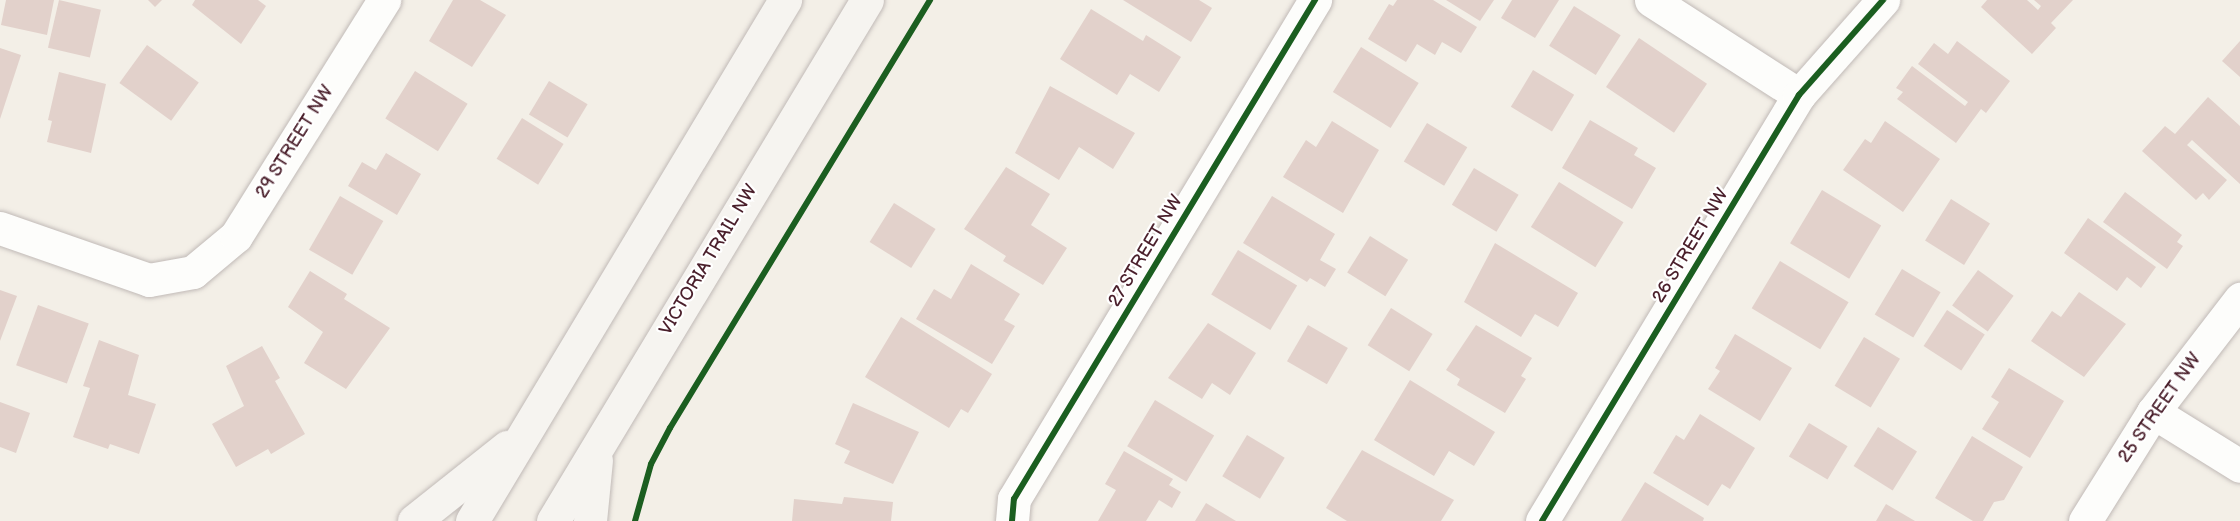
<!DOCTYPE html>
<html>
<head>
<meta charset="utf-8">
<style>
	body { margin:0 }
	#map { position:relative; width:2240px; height:521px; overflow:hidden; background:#f3efe7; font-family:"Balsamiq Sans",sans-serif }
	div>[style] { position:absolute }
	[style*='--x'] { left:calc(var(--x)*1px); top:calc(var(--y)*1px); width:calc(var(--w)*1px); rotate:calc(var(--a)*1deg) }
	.building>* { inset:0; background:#e2d1cb; transform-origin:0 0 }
	.roads { filter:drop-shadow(0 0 2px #c1bab7) drop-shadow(0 0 2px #c1bab7) }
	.minor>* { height:33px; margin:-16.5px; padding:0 16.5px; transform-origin:16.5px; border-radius:16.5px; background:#fdfdfb }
	.secondary>* { height:33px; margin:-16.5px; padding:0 16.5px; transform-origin:16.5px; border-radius:16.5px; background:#f6f4f0 }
	.cycleway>* { height:6px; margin:-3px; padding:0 3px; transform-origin:3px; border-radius:3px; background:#1b5e20 }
	span { translate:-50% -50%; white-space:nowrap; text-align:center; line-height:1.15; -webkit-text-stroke:4.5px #fff; paint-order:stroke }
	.street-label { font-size:18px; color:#4a1f2b }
</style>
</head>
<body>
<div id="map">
	<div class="building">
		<i style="clip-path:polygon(6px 0,54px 0,47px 35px,1px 25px)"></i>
		<i style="left:59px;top:0;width:43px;height:49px;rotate:13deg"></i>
		<i style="clip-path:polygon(148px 0,162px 0,155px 7px)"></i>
		<i style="clip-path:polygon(195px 0,258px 0,266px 6px,241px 44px,192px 5px)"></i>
		<i style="clip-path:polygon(453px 0,480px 0,506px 15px,472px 67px,429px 41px)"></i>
		<i style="clip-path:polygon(1123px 0,1199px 0,1212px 8px,1191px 42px)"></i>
		<i style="clip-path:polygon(1397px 0,1433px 0,1477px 27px,1461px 53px,1442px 42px,1435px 55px,1417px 44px,1406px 62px,1368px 39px,1389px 4px,1393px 6px)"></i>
		<i style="clip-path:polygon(1446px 0,1494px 0,1480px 21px)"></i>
		<i style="clip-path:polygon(1512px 0,1559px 0,1535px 38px,1501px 18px)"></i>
		<i style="clip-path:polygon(1987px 0,2027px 0,2038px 10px,2041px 6px,2034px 0,2073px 0,2051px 23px,2056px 28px,2032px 54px,1981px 7px)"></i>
		<i style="left:1574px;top:6px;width:55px;height:47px;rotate:32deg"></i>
		<i style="clip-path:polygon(1091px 9px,1143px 41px,1146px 35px,1181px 57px,1159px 92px,1130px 74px,1117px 95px,1060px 59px)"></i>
		<i style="left:1639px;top:38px;width:82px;height:59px;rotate:34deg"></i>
		<i style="clip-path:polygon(1957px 41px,2010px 81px,1986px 113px,1981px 109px,1956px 143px,1897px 99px,1903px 92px,1896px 88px,1912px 66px,1965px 106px,1968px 102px,1918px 64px,1934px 43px,1948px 54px)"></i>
		<i style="clip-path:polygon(2240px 41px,2240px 77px,2222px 61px)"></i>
		<i style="left:147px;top:45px;width:64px;height:47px;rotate:36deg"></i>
		<i style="left:1361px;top:47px;width:68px;height:53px;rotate:32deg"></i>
		<i style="clip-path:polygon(0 48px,21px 55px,0 119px)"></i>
		<i style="left:1533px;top:70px;width:48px;height:43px;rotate:31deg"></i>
		<i style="left:415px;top:71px;width:62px;height:56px;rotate:32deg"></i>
		<i style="clip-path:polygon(59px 72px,106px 84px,91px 153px,47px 142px,52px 121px,48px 120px)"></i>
		<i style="left:549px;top:81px;width:45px;height:39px;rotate:31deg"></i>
		<i style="clip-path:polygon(1050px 86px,1135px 133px,1113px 169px,1079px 147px,1059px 180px,1015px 153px)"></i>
		<i style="clip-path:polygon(2208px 97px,2240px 126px,2240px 184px,2192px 140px,2187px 145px,2227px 180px,2209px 200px,2203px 193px,2196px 200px,2142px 151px,2165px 126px,2175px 134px)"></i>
		<i style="left:522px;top:118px;width:49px;height:48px;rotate:32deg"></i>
		<i style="clip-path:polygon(1590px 120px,1638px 148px,1634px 155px,1656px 168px,1632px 209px,1562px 168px)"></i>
		<i style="clip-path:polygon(1332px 121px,1379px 150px,1343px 213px,1283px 177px,1306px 140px,1316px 147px)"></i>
		<i style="clip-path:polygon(1885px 121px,1940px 159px,1903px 212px,1843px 170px,1865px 139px,1871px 143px)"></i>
		<i style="left:1427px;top:123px;width:47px;height:45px;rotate:31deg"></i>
		<i style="clip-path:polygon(386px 153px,421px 174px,397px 215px,348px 186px,362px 162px,376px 170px)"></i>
		<i style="clip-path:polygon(1006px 167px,1050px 194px,1031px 225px,1067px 248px,1043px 285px,1003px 261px,1006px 256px,964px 229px)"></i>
		<i style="left:1474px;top:168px;width:52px;height:43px;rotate:31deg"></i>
		<i style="left:1559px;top:182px;width:76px;height:53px;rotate:32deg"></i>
		<i style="left:1822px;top:190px;width:69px;height:62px;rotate:31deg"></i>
		<i style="clip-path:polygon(2125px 192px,2182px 235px,2177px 242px,2183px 246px,2167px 269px,2103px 222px)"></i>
		<i style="left:340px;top:196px;width:50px;height:62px;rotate:30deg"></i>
		<i style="clip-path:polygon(1272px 196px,1335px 234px,1320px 260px,1336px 269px,1325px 287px,1310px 278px,1307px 282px,1243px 243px)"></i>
		<i style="left:1951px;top:199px;width:46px;height:49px;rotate:32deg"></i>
		<i style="left:894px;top:203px;width:49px;height:46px;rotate:32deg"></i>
		<i style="clip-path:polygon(2088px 218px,2156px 267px,2141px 288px,2127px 277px,2117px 291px,2064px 253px)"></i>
		<i style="left:1370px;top:236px;width:45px;height:43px;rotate:32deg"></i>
		<i style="clip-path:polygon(1495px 243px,1578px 293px,1558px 327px,1535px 314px,1521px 337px,1464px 302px)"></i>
		<i style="left:1238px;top:250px;width:69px;height:52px;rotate:31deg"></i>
		<i style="left:1780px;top:261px;width:80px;height:55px;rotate:31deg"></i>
		<i style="clip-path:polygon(971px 264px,1020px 294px,1004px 320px,1015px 326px,992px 364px,916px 319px,934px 289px,951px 299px)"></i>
		<i style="left:1902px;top:269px;width:45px;height:53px;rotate:31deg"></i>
		<i style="left:1978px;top:270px;width:44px;height:44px;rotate:36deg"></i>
		<i style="clip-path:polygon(310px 271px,347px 294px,344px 299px,390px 328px,346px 389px,304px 363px,323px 332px,288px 307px)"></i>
		<i style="clip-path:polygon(0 290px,17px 296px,0 341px)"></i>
		<i style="clip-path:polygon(2079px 292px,2126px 324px,2084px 377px,2031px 341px,2052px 311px,2061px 317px)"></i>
		<i style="left:38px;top:305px;width:54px;height:64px;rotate:20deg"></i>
		<i style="left:1391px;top:308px;width:49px;height:44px;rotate:32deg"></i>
		<i style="left:1947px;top:310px;width:45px;height:43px;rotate:33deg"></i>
		<i style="clip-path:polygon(901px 317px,992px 374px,968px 413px,961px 409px,949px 428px,865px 377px)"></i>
		<i style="clip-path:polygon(1208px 323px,1256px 353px,1230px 395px,1212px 383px,1202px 399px,1168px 378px)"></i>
		<i style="left:1308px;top:325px;width:46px;height:42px;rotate:30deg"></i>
		<i style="clip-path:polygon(1476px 325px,1532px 358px,1521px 376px,1526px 379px,1505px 413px,1457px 385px,1460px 379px,1446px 370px)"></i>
		<i style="clip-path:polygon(1735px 334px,1792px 368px,1760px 421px,1708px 389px,1720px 371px,1715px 368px)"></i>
		<i style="left:1864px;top:337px;width:42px;height:57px;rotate:31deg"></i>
		<i style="clip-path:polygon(99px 340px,139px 355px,128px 395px,156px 404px,139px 454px,110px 444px,108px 449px,73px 437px,90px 388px,83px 386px)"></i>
		<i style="clip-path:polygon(262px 346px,280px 378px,275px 381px,305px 434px,271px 454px,268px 449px,236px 467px,212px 424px,244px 406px,226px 366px)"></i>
		<i style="clip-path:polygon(2009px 368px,2064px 401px,2030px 458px,1982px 429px,1999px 402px,1991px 397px)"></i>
		<i style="clip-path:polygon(1410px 380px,1495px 432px,1474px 466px,1449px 451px,1434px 476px,1374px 440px)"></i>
		<i style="left:1155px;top:400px;width:69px;height:54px;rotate:31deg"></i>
		<i style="clip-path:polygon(0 402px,30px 413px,16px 453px,0 447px)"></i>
		<i style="clip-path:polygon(853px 403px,919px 432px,893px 484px,844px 463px,850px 451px,835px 444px)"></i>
		<i style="clip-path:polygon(1700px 414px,1755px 448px,1730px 489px,1722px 484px,1708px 506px,1653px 473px,1676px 435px,1684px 440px)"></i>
		<i style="left:1809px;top:423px;width:45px;height:39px;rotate:31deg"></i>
		<i style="left:1878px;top:427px;width:46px;height:46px;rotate:32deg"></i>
		<i style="left:1247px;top:435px;width:44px;height:48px;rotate:31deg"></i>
		<i style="clip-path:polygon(1972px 436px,2023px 467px,2004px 500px,1994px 502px,1983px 521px,1973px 521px,1935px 498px)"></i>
		<i style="clip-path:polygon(1362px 450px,1454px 500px,1441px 521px,1347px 521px,1326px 508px)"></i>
		<i style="clip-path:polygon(1124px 451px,1173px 479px,1169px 485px,1181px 492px,1172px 508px,1159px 500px,1146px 521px,1098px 521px,1116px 490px,1105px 484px)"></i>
		<i style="clip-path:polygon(1645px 482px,1704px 518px,1703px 521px,1621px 521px)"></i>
		<i style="clip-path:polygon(844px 497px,893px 502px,891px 521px,792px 521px,794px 499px,842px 504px)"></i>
		<i style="clip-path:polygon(1206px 503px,1236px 521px,1195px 521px)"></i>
		<i style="clip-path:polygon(1886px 504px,1915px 521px,1876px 521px)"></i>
	</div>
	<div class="roads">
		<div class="minor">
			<i style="--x:1651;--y:0;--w:176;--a:32.7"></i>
			<i style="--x:0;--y:228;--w:158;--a:19.2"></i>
			<i style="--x:149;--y:280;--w:45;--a:-10.3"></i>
			<i style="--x:193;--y:272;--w:56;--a:-39.9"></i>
			<i style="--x:236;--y:236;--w:279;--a:-57.9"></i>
			<i style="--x:2153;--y:412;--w:102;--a:31.8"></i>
			<i style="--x:1012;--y:521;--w:22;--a:-85"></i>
			<i style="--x:1014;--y:499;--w:583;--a:-58.9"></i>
			<i style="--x:1542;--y:521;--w:498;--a:-58.9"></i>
			<i style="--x:1799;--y:95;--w:127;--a:-48.5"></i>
			<i style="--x:2085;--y:521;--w:128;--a:-58"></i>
			<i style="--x:2153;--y:412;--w:143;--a:-52.4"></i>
		</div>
		<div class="secondary">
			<i style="--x:414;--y:521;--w:119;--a:-38.5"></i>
			<i style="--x:472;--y:521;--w:608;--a:-59"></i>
			<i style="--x:553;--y:521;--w:608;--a:-58.92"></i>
			<i style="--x:590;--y:521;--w:61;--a:-84.4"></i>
		</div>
	</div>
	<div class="cycleway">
		<i style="--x:635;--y:521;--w:59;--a:-74.3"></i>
		<i style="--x:651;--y:464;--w:41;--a:-62.2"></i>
		<i style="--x:670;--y:428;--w:501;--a:-58.72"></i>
		<i style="--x:1012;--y:521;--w:22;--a:-85"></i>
		<i style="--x:1014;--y:499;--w:583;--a:-58.9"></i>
		<i style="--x:1542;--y:521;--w:498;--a:-58.9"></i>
		<i style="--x:1799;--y:95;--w:127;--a:-48.5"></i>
	</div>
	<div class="street-label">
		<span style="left:295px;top:142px;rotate:-58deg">29 STREET NW</span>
		<span style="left:1691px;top:246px;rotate:-59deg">26 STREET NW</span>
		<span style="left:1146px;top:251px;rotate:-59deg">27 STREET NW</span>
		<span style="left:709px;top:260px;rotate:-59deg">VICTORIA TRAIL NW</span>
		<span style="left:2160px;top:408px;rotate:-55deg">25 STREET NW</span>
	</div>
</div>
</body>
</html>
